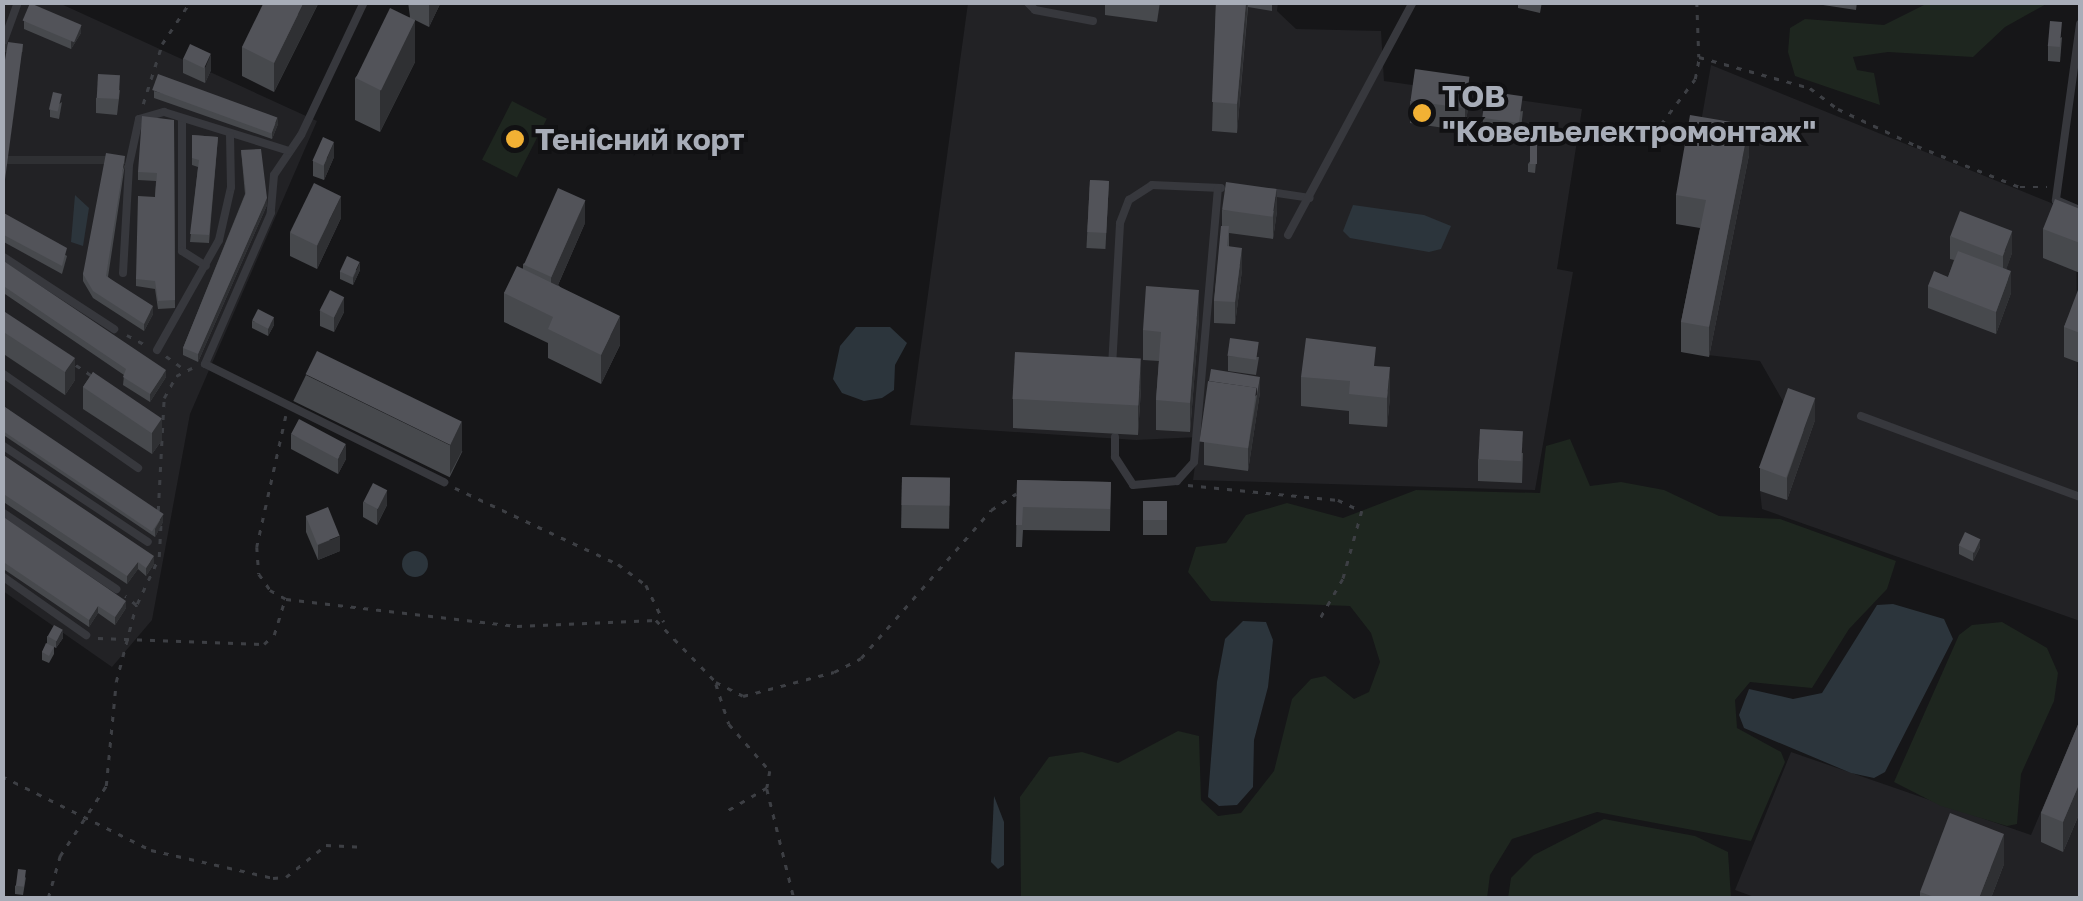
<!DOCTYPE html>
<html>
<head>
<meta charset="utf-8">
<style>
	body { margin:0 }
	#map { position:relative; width:2083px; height:901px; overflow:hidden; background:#161618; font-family:"Golos Text",sans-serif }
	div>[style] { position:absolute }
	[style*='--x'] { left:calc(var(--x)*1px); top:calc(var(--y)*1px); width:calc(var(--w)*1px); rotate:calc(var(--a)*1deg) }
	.built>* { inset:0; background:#222225 }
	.green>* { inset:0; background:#1e261f; transform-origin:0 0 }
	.water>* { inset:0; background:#2c353c }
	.round { border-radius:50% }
	.path>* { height:2.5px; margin-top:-1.25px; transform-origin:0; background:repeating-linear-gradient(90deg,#3d3f44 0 5px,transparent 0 13px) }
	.service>* { height:8px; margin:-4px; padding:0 4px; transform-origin:4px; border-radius:4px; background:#37383d }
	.wall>* { inset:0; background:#47494d; transform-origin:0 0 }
	.shaded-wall>* { inset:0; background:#2f3033; transform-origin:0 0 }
	.building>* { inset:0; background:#525359; transform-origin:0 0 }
	.dots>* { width:28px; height:28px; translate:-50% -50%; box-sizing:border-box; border:5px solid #111113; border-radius:50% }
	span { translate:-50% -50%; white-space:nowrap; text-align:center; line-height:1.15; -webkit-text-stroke:8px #111113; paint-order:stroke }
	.poi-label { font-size:30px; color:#a8adb8; font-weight:700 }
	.left { translate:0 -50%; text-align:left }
	.frame { position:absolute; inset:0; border:5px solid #a8adb8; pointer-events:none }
</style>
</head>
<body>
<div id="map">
	<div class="built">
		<i style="clip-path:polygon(3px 3px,59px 3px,317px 121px,190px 414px,152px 620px,112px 667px,3px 591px)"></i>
		<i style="clip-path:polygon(968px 3px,1278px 3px,1277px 11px,1296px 29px,1381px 31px,1384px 81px,1582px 109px,1557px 269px,1573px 272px,1535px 490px,1193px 480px,1199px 437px,1136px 440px,910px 425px)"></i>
		<i style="clip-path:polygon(1711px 65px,2076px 213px,2080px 621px,1762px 509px,1760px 491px,1788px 410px,1760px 361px,1681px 352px,1706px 230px,1697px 145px)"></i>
		<i style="clip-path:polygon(2080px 719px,2080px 898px,1757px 898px,1735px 890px,1791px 752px,2031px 835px)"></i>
	</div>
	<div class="green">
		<i style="clip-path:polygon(1928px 3px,2048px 3px,2005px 27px,1973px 57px,1888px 52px,1853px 57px,1857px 70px,1874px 73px,1880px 105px,1795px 76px,1788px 52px,1790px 28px,1805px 19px,1884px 25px)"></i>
		<i style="left:512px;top:101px;width:39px;height:66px;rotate:27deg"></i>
		<i style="clip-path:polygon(1570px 439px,1590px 486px,1621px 482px,1664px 490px,1719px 516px,1780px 519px,1896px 561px,1887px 589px,1849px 629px,1812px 688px,1750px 682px,1735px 700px,1737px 728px,1781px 752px,1785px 762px,1751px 841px,1597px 812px,1512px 839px,1490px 875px,1487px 898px,1021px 898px,1020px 797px,1049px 757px,1082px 752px,1118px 763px,1178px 731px,1199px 736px,1201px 800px,1218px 816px,1241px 813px,1274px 771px,1292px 699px,1311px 679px,1325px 676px,1354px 699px,1369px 692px,1380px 662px,1371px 633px,1350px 606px,1211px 601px,1188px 572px,1196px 547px,1226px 543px,1246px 515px,1287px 503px,1343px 518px,1416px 490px,1540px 493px,1546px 446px)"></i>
		<i style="clip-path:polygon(2002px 622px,2047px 648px,2058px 673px,2054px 701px,2021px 774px,2017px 824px,2007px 826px,1941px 806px,1894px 782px,1959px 635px,1972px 625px)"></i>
		<i style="clip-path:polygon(1604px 819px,1695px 836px,1728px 852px,1731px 898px,1508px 898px,1511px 878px,1534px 855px)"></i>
	</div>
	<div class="water">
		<i style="clip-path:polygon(75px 195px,89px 208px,83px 246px,71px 242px)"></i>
		<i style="clip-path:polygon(1353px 205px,1424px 215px,1451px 226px,1441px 249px,1429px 252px,1350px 238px,1343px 231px)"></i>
		<i style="clip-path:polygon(856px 327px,890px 327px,907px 343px,895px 365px,894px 390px,882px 398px,864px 401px,842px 393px,833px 379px,840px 346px)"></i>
		<i class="round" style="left:402px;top:551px;width:26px;height:26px"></i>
		<i style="clip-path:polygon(1893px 604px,1944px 619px,1953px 639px,1885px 772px,1874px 778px,1851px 773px,1744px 728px,1739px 715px,1749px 689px,1793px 699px,1822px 693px,1877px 605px)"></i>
		<i style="clip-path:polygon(1243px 621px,1266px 622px,1273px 640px,1268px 687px,1254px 740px,1253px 787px,1237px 805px,1219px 806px,1208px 797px,1217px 682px,1225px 639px)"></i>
		<i style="clip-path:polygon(994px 796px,1004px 822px,1004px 865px,998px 869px,991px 862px)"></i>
	</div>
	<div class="path">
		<i style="--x:1697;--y:2;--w:55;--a:87.9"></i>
		<i style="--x:1699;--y:57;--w:115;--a:15.6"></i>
		<i style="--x:1810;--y:88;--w:35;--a:37"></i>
		<i style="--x:1838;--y:109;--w:87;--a:25.1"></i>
		<i style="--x:1917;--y:146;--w:111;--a:21.7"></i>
		<i style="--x:2020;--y:187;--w:27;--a:0"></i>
		<i style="--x:143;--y:104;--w:63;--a:-72.4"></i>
		<i style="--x:162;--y:44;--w:50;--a:-56.3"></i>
		<i style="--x:1661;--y:124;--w:56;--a:-52.9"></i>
		<i style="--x:1695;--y:79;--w:21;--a:-79"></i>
		<i style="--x:127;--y:335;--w:21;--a:28"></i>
		<i style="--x:166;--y:356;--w:22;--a:36"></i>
		<i style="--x:76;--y:365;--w:22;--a:34"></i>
		<i style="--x:286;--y:416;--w:134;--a:102.5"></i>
		<i style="--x:257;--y:547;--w:27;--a:86"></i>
		<i style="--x:259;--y:574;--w:19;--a:55"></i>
		<i style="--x:270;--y:590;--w:18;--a:29"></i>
		<i style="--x:286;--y:599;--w:233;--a:6.7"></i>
		<i style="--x:517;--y:626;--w:139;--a:-2.5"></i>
		<i style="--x:656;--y:620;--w:86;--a:45.9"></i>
		<i style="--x:716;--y:682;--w:30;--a:27"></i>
		<i style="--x:743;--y:696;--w:94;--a:-14.8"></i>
		<i style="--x:834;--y:672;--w:30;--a:-27"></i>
		<i style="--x:861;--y:658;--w:197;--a:-48.7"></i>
		<i style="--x:991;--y:510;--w:30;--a:-33"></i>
		<i style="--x:1188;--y:485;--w:151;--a:5.7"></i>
		<i style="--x:1338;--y:500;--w:26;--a:25"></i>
		<i style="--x:1362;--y:511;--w:71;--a:105.6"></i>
		<i style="--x:1343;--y:579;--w:46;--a:119.9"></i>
		<i style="--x:455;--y:488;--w:180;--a:25"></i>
		<i style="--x:618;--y:564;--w:35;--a:37"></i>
		<i style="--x:646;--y:585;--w:41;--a:64.1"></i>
		<i style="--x:158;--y:511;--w:113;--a:-87"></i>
		<i style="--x:164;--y:398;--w:25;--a:-61"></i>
		<i style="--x:176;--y:376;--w:18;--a:-27"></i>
		<i style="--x:137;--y:604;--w:52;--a:-64.9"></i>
		<i style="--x:159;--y:557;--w:39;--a:-87"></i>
		<i style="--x:98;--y:638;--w:166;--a:2.1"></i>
		<i style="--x:264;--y:644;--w:13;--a:-42"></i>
		<i style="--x:274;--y:635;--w:37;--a:-73"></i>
		<i style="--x:716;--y:684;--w:42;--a:72"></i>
		<i style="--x:729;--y:724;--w:62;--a:48.9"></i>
		<i style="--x:770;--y:771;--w:17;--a:100"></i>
		<i style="--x:767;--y:788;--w:48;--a:149.7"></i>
		<i style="--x:2;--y:776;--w:166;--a:26.4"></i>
		<i style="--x:151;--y:850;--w:125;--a:12.9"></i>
		<i style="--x:273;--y:878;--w:13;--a:-4"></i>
		<i style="--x:286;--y:877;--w:51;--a:-38.7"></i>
		<i style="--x:326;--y:845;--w:35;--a:3"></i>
		<i style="--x:767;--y:789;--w:112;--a:76.1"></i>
		<i style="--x:48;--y:898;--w:44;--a:-74.1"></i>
		<i style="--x:60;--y:856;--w:84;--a:-56.7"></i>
		<i style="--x:106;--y:786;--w:104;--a:-84.5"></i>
		<i style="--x:116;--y:682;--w:80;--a:-75.4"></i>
		<i style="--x:136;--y:605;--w:14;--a:-141"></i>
	</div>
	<div class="service">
		<i style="--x:364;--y:2;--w:147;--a:115.3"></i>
		<i style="--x:301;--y:135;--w:48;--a:124"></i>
		<i style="--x:274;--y:175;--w:38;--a:95"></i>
		<i style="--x:271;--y:213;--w:165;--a:113.6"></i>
		<i style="--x:205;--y:364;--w:267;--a:26.3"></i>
		<i style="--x:1027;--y:2;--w:11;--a:45"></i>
		<i style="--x:1035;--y:10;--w:59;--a:10.7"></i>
		<i style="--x:2080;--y:24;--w:178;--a:97.8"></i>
		<i style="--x:2056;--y:200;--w:26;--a:23"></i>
		<i style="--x:2;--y:46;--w:47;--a:-70"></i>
		<i style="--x:182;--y:120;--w:131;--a:90"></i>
		<i style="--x:182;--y:251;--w:28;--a:32"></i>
		<i style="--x:1270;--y:192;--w:40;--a:8.5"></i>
		<i style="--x:1288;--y:235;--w:264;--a:-61.8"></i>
		<i style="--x:2;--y:256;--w:134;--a:33.1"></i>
		<i style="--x:123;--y:273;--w:108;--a:-86.8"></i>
		<i style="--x:129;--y:165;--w:47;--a:-77.7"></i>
		<i style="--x:139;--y:119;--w:26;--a:-16"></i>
		<i style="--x:164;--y:112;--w:131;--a:17.3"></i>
		<i style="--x:157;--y:350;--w:126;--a:-60.6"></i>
		<i style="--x:219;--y:240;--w:54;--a:-77.2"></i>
		<i style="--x:231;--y:187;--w:52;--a:-91.1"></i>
		<i style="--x:1112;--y:367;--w:144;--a:-86.8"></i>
		<i style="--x:1120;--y:223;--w:25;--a:-69"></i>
		<i style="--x:1129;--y:200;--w:27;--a:-33"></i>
		<i style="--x:1152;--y:185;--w:69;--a:2.5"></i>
		<i style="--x:2;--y:373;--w:166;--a:34.9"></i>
		<i style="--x:1861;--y:416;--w:233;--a:20.3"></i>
		<i style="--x:1115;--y:437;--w:20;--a:90"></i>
		<i style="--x:1115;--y:457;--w:33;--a:57"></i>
		<i style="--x:1133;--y:485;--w:44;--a:-5.2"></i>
		<i style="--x:1177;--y:481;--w:25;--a:-48"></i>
		<i style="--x:1194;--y:462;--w:275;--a:-85"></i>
		<i style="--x:2;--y:445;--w:175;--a:33.6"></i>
		<i style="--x:2;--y:512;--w:138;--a:34"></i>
		<i style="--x:2;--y:576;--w:103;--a:35.1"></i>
	</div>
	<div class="wall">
		<i style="clip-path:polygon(319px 2px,274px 92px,242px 76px,242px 47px)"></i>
		<i style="clip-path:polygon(408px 2px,441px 2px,429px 27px,415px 20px,415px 62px,380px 132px,355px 120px,355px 78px,410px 17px)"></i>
		<i style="clip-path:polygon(1105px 2px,1160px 2px,1157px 22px,1105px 15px)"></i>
		<i style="clip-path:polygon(1216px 2px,1272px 2px,1272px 11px,1248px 7px,1237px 133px,1212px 131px)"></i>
		<i style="clip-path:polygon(1518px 2px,1542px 2px,1540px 13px,1518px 8px)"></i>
		<i style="clip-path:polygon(1823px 2px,1857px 2px,1856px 10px,1823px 5px)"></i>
		<i style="clip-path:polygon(24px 21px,81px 33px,71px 49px,24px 29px)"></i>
		<i style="clip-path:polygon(2062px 37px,2060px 62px,2048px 61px,2048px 46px)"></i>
		<i style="clip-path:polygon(183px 58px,211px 70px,205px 83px,183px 73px)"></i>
		<i style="clip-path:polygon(120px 90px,117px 115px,96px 113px,96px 98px)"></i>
		<i style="clip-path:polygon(154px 91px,278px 124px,272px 139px,154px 98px)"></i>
		<i style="clip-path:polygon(1469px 99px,1465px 131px,1410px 123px,1410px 101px)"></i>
		<i style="clip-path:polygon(62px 102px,59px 119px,50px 117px,50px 110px)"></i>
		<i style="clip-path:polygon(1523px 111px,1520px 137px,1483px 133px,1483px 118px)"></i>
		<i style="clip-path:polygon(174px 120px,175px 308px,158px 309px,155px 289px,136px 286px,136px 279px,155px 197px,156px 181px,138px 180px,138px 172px)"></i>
		<i style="clip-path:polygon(192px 135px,218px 137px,209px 243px,190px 242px,198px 167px,192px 165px)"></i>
		<i style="clip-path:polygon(241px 150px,267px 205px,198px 362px,183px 355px,183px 348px,245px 194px)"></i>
		<i style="clip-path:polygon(1537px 152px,1535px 173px,1528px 172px,1528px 164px)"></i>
		<i style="clip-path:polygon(1749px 155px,1709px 357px,1681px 352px,1681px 322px,1700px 228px,1676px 224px,1676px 195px)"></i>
		<i style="clip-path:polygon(334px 157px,324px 180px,313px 176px,313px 161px)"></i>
		<i style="clip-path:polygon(125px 164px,108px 277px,153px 314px,144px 331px,93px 298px,83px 281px,83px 274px)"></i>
		<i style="left:1090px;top:180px;width:19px;height:68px;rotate:3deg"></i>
		<i style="clip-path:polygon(2080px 209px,2080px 273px,2043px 258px,2043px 229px)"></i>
		<i style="clip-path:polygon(1222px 210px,1277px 211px,1273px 239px,1229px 233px,1229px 246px,1242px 270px,1235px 324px,1214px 323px,1214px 301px,1222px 226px)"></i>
		<i style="clip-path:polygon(2px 212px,67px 256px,62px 274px,2px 241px)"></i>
		<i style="clip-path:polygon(341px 218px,317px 269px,290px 256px,290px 233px)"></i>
		<i style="clip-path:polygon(585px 223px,558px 285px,620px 345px,601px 384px,548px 358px,548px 343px,504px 322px,504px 293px,523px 268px,523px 264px)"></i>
		<i style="clip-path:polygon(1950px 236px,2012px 253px,2006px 269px,2011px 293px,1996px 334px,1928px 308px,1928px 286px,1948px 277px,1954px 260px,1950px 259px)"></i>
		<i style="clip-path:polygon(2px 260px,166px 377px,150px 402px,123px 385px,124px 375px,2px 292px)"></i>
		<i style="clip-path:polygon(360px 270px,353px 285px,340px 279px,340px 271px)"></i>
		<i style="clip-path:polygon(2080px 291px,2080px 363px,2064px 357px,2064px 327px)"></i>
		<i style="clip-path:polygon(2px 310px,75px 380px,65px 395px,2px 353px)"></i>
		<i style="clip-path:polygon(320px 311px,344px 312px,334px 332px,320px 326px)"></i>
		<i style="clip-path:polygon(1199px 319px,1190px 432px,1156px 430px,1156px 400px,1159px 361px,1143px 360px,1143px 330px)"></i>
		<i style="clip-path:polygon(252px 321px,274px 325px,268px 336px,252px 328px)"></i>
		<i style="clip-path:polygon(1228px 356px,1259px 357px,1256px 375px,1228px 371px)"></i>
		<i style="clip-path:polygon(1376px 366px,1390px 397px,1387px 427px,1349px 424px,1349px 411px,1301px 406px,1301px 377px)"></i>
		<i style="clip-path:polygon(93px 372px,162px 440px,152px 454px,83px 409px,83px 387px)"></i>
		<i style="left:306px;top:375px;width:174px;height:29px;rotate:26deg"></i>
		<i style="clip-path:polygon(1141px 388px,1138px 435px,1013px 428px,1013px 399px)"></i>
		<i style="clip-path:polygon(1260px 392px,1248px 471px,1204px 465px,1204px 442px)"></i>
		<i style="clip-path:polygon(2px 405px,163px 522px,155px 537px,2px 434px)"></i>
		<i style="clip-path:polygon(1815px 420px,1787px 500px,1760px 491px,1760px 468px)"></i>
		<i style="clip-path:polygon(291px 434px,346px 459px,338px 474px,291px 449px)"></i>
		<i style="clip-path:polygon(1523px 453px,1522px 483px,1478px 481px,1478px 459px)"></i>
		<i style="clip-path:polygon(2px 454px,154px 564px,146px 576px,138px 569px,127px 584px,2px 501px)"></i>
		<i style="left:902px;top:477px;width:48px;height:51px;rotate:1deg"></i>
		<i style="clip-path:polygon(1017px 480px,1111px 482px,1110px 531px,1023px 530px,1022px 547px,1016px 547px)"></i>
		<i style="left:1143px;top:501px;width:24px;height:34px"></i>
		<i style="clip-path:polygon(363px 502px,387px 505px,377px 525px,363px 517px)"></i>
		<i style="clip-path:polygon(2px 516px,126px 608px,115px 625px,98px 613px,89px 627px,2px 568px)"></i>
		<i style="clip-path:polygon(306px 516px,340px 551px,318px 560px,306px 532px)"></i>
		<i style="clip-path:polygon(1959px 546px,1980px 547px,1973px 561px,1959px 554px)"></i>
		<i style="clip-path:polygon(47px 636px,63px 638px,56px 648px,54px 647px,54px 654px,49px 663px,42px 660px,42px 652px,47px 643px)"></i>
		<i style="clip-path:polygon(2080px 720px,2080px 812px,2063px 852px,2041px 842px,2041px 813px)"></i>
		<i style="clip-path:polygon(2004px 864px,1991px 898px,1920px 898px,1920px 892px)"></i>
		<i style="clip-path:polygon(26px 877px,23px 895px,15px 894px,15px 886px)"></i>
	</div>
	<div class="shaded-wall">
		<i style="clip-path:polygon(304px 2px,319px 2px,274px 92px,274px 63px)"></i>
		<i style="clip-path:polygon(430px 2px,441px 2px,429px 27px,429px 5px)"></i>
		<i style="clip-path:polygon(1246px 2px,1248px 2px,1237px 133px,1237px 104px)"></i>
		<i style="clip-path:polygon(415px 20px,415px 62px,380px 132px,380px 90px)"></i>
		<i style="clip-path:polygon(81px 25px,81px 33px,71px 49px,71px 42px)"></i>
		<i style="left:23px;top:44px;width:8px;height:159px;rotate:90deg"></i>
		<i style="clip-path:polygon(211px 54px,211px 70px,205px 83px,205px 68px)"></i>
		<i style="clip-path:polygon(1469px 77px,1469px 99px,1465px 131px,1465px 109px)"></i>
		<i style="clip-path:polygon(278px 117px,278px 124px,272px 139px,272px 132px)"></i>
		<i style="clip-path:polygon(1749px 125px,1749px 155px,1709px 357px,1709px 327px)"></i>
		<i style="clip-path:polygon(334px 142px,334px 157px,324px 180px,324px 165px)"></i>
		<i style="left:125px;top:156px;width:8px;height:121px;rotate:90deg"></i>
		<i style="clip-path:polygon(1277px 189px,1277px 211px,1273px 239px,1273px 217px)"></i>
		<i style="clip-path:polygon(341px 196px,341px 218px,317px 269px,317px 246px)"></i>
		<i style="clip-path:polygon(267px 198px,267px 205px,198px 362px,198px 354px)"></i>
		<i style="clip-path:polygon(585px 200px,585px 223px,551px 301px,551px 278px)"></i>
		<i style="clip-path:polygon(2012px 231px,2012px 253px,2003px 279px,2003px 256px)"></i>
		<i style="clip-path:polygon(1242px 248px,1242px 270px,1235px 324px,1235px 302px)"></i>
		<i style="clip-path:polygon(360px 262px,360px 270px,353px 285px,353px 278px)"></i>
		<i style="clip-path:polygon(2011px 271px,2011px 293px,1996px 334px,1996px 312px)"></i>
		<i style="clip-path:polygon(1199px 290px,1199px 319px,1190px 432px,1190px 403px)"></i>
		<i style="clip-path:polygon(344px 297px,344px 312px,334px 332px,334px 317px)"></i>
		<i style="clip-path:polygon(153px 306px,153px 314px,144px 331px,144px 324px)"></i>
		<i style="clip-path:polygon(620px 316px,620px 345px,601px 384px,601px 355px)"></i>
		<i style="clip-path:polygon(274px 317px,274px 325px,268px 336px,268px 329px)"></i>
		<i style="clip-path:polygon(75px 358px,75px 380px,65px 395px,65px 372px)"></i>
		<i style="clip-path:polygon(1141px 359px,1141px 388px,1138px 435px,1138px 406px)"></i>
		<i style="clip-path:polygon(1390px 367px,1390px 397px,1387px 427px,1387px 398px)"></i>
		<i style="clip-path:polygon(166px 370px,166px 377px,150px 402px,150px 394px)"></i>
		<i style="clip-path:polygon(1260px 377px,1260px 392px,1248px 471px,1248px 449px)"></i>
		<i style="clip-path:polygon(1815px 398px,1815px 420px,1787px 500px,1787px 478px)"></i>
		<i style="clip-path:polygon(162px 418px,162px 440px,152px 454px,152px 432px)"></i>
		<i style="clip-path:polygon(462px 421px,462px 451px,450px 474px,450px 445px)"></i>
		<i style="clip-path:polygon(346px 444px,346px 459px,338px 474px,338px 459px)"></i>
		<i style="clip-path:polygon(387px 490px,387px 505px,377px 525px,377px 509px)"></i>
		<i style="clip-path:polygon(163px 515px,163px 522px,155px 537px,155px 529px)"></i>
		<i style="clip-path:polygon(340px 536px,340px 551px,318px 560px,318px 545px)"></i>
		<i style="clip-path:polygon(1980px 539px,1980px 547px,1973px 561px,1973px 553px)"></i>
		<i style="clip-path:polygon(154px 556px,154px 564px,146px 576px,146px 568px)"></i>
		<i style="clip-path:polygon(138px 562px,138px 569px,127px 584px,127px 576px)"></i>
		<i style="clip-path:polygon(126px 601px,126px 608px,115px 625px,115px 617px)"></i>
		<i style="clip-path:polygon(98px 606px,98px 613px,89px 627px,89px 620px)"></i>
		<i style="clip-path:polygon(63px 630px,63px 638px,56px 648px,56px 641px)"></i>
		<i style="clip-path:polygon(2080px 782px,2080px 812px,2063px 852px,2063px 822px)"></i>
		<i style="clip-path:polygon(2004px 834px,2004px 864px,1991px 898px,1979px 898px)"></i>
	</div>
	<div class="building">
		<i style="clip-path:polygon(264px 2px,304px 2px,274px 63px,242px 47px)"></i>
		<i style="clip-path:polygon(1216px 2px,1246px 2px,1237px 104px,1212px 102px)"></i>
		<i style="left:30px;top:3px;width:56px;height:19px;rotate:23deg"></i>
		<i style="left:390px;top:8px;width:28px;height:78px;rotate:26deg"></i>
		<i style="left:2050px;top:21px;width:12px;height:25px;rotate:5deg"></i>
		<i style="clip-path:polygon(8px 42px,23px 44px,2px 202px,2px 78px)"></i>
		<i style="left:190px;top:44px;width:23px;height:16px;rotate:25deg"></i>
		<i style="left:1415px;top:69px;width:55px;height:32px;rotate:8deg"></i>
		<i style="left:98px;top:74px;width:22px;height:24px;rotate:3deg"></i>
		<i style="left:158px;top:74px;width:127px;height:17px;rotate:20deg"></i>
		<i style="left:1486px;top:91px;width:37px;height:27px;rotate:8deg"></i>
		<i style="left:53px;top:92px;width:9px;height:18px;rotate:13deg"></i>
		<i style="clip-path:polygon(1690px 115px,1749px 125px,1709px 327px,1681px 322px,1706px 200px,1676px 195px)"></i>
		<i style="clip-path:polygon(142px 116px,174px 120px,175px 300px,158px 301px,155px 281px,136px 279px,138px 196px,155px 197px,157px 173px,138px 172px)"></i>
		<i style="clip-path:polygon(192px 135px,218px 137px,209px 235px,190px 234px,199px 160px,192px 158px)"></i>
		<i style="left:323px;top:137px;width:12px;height:26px;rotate:24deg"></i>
		<i style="left:1530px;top:144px;width:7px;height:20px"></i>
		<i style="clip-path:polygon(261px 149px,267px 198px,198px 354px,183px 348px,246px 193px,241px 150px)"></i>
		<i style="clip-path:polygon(106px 153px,125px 156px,106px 276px,153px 306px,144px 324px,93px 291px,83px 274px)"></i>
		<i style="left:1090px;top:180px;width:19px;height:52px;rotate:3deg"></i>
		<i style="left:1226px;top:182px;width:51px;height:28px;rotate:8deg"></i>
		<i style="left:314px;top:183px;width:30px;height:55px;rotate:26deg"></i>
		<i style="left:558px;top:188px;width:30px;height:84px;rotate:24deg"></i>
		<i style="clip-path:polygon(2055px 199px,2080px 209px,2080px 243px,2043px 229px)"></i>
		<i style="left:1960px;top:211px;width:56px;height:27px;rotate:21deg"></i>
		<i style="clip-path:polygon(2px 212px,67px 248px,62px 266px,2px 234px)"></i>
		<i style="clip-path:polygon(1221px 226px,1229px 226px,1227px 246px,1242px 248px,1235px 302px,1214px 301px)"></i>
		<i style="clip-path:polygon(1958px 251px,2011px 271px,1996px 312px,1928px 286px,1934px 271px,1948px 277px)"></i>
		<i style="left:347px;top:256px;width:14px;height:17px;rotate:25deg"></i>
		<i style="clip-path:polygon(2px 260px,166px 370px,150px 394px,123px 377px,126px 369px,2px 285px)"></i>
		<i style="clip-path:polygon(517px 266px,620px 316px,601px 355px,548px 329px,553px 317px,504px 293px)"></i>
		<i style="clip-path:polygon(1146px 286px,1199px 290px,1190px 403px,1156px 400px,1161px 332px,1143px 330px)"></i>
		<i style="left:330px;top:290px;width:16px;height:23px;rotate:27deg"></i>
		<i style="clip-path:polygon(2078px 290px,2080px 291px,2080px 333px,2064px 327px)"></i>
		<i style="left:258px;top:309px;width:18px;height:13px;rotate:27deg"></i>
		<i style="clip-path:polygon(2px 310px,75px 358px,65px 372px,2px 331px)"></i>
		<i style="left:1230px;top:338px;width:29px;height:18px;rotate:8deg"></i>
		<i style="clip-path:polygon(1306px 338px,1376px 347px,1374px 366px,1390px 367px,1387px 398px,1349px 394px,1350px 381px,1301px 377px)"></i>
		<i style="left:317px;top:351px;width:161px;height:26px;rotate:26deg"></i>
		<i style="left:1015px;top:352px;width:126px;height:47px;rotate:3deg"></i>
		<i style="clip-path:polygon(1211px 369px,1260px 377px,1257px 395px,1257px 388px,1209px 381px)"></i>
		<i style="left:93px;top:372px;width:83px;height:18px;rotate:34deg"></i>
		<i style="left:1208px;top:381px;width:49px;height:61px;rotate:8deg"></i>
		<i style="left:1788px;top:388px;width:29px;height:85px;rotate:20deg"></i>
		<i style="left:2px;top:405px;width:195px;height:21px;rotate:34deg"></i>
		<i style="left:299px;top:419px;width:53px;height:17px;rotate:28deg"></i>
		<i style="left:1480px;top:429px;width:43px;height:30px;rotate:3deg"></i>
		<i style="clip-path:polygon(2px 454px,154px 556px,146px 568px,138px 562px,127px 576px,2px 493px)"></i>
		<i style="left:902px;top:477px;width:48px;height:28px;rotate:1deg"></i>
		<i style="clip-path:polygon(1017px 480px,1111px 482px,1110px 509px,1023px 507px,1022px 525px,1016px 525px)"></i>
		<i style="left:373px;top:483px;width:16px;height:21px;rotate:27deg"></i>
		<i style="left:1143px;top:501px;width:24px;height:19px"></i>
		<i style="left:328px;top:507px;width:31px;height:24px;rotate:68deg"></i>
		<i style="clip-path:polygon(2px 516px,126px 601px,115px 617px,98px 606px,89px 620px,2px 561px)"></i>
		<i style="left:1965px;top:532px;width:17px;height:15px;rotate:25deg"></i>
		<i style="left:54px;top:625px;width:10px;height:13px;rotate:29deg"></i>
		<i style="clip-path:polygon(46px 643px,54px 647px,49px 656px,42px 652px)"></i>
		<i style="clip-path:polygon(2080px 720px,2080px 782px,2063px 822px,2041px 813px)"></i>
		<i style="clip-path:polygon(1950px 813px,2004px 834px,1979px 898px,1937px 898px,1920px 892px)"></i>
		<i style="left:18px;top:869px;width:8px;height:17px;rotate:7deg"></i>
	</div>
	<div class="dots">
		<i style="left:1422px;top:113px;background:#f2b134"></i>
		<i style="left:515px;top:139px;background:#f2b134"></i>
	</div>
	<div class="poi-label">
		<span class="left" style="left:1442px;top:113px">ТОВ<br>"Ковельелектромонтаж"</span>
		<span class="left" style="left:535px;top:139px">Тенісний корт</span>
	</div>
	<div class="frame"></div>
</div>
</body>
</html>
